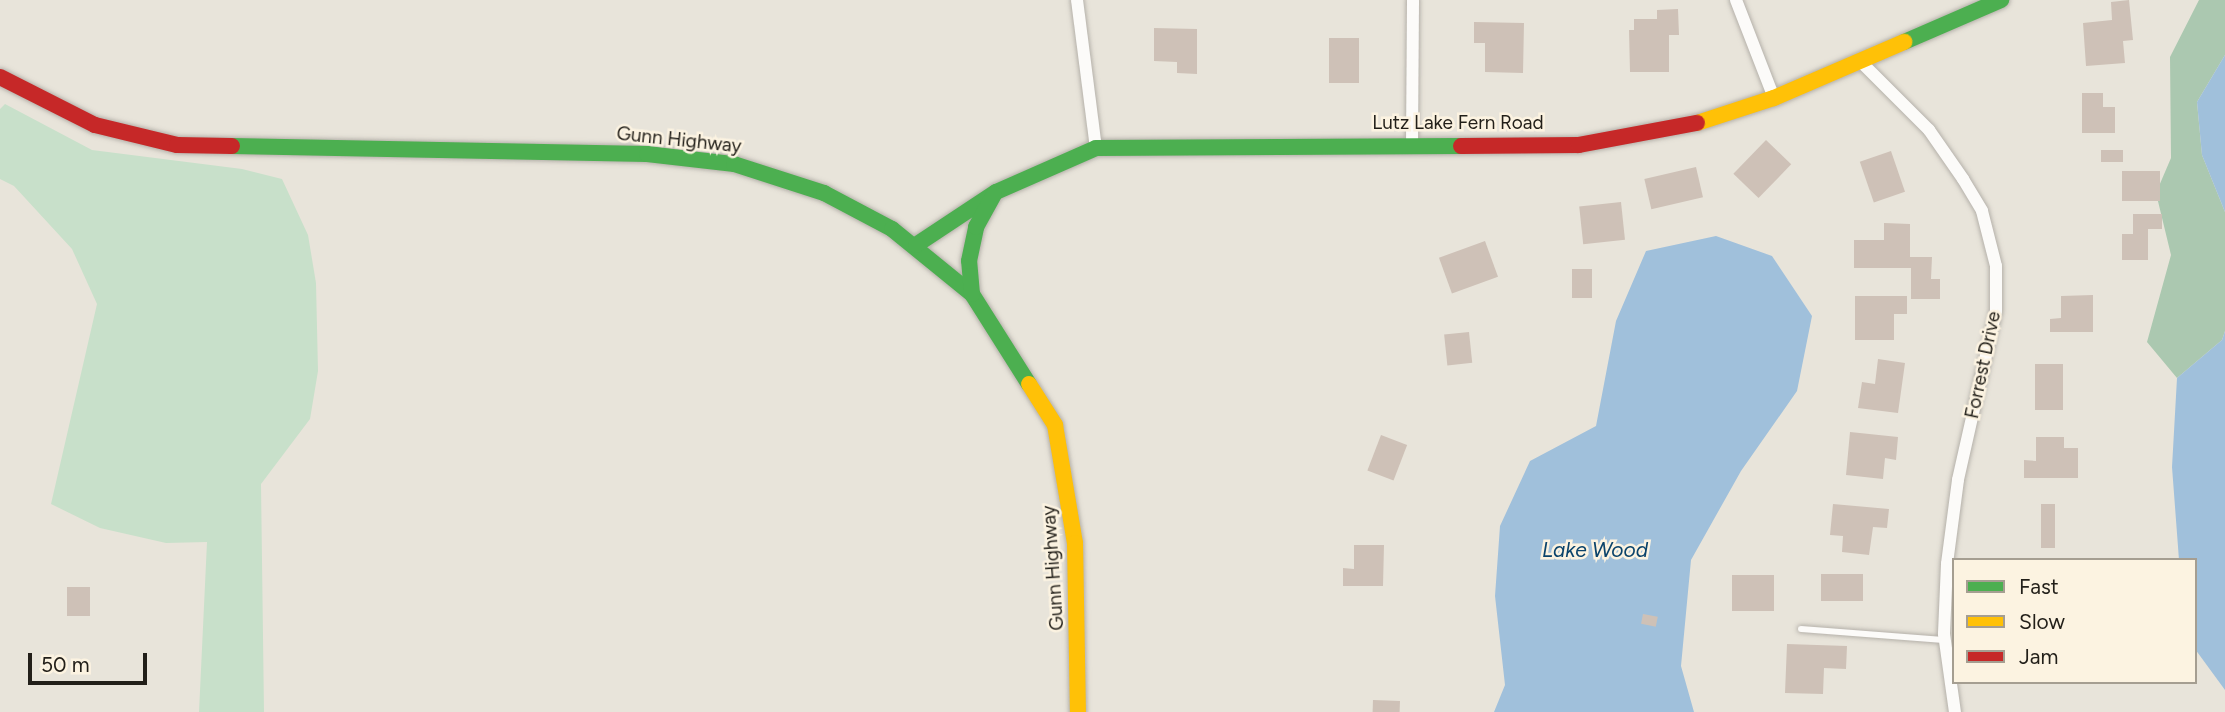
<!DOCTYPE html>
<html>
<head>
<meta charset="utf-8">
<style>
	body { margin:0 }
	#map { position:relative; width:2225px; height:712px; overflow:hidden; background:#e8e4da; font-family:Figtree,sans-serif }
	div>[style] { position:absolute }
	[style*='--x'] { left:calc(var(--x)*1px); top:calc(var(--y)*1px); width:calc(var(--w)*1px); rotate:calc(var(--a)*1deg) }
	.green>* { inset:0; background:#c8e0ca }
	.forest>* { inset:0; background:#abc8b0 }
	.water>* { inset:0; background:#a0c0db }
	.building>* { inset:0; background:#cec1b7; transform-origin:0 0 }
	.roads { filter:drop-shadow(0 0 2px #b5b1aa) drop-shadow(0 0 2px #b5b1aa) }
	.lane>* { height:6px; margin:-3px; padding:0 3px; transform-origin:3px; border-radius:3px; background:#fcfbf9 }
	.street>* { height:12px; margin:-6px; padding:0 6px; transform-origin:6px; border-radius:6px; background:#fcfbf9 }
	.fast>* { height:16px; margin:-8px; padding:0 8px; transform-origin:8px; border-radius:8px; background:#4caf50 }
	.slow>* { height:16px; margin:-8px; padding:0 8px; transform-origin:8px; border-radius:8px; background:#ffc107 }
	.jam>* { height:16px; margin:-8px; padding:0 8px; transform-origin:8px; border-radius:8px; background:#c62828 }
	span { translate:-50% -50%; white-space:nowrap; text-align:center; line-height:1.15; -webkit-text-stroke:5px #fcf3e1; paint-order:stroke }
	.street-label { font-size:19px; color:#221f19 }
	.water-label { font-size:21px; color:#0a436b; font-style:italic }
	.legend { position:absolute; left:1952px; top:558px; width:245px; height:126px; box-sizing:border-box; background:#fcf3e1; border:2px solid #a59e91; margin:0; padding:9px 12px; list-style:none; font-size:21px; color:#221f19 }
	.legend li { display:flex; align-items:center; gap:14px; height:35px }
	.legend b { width:35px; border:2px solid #a59e91 }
	.scale { position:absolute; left:28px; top:653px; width:119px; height:32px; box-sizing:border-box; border:4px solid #221f19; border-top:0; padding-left:9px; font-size:21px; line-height:24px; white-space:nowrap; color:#221f19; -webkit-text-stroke:5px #fcf3e1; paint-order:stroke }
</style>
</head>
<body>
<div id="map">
	<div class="green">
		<i style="clip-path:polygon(5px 104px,92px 150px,242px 169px,282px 179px,308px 235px,316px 283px,318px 371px,310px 419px,261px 484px,264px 712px,199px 712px,207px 542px,166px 543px,100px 528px,51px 504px,97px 304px,72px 249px,14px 186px,0 179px,0 109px)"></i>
	</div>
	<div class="forest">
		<i style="clip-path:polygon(2199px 0,2225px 0,2225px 55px,2197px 102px,2202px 155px,2225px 212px,2225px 331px,2222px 340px,2177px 378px,2147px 342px,2171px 255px,2156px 193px,2171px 158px,2170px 57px)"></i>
	</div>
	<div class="water">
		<i style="clip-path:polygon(2225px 55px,2225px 212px,2202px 155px,2197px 102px)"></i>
		<i style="clip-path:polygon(1716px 236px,1772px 256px,1812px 316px,1797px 391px,1741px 471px,1691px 560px,1681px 666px,1694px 712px,1494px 712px,1505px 685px,1495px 596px,1500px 526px,1530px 461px,1596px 426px,1616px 321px,1646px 251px)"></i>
		<i style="clip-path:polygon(2225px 331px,2225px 690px,2195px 649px,2195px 560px,2179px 560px,2172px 467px,2177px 378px,2222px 340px)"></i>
	</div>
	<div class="building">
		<i style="clip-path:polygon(2129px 0,2133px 40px,2123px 41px,2125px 63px,2086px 66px,2083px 23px,2112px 20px,2111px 2px)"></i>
		<i style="clip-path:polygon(1678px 9px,1679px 35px,1669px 35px,1669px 72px,1630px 72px,1629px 30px,1634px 30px,1634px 19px,1657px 19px,1657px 10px)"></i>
		<i style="clip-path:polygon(1474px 22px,1524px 23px,1523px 73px,1485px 72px,1485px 43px,1474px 43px)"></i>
		<i style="clip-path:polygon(1154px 28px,1197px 29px,1197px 74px,1177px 73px,1177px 62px,1154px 61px)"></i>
		<i style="left:1329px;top:38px;width:30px;height:45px"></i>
		<i style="clip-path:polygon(2082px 93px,2103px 93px,2103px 107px,2115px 107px,2115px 133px,2082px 133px)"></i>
		<i style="left:1766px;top:140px;width:35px;height:47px;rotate:44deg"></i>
		<i style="left:2101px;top:150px;width:22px;height:12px"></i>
		<i style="left:1891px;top:151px;width:43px;height:33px;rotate:71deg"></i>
		<i style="left:1696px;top:167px;width:31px;height:53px;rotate:77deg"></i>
		<i style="left:2122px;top:171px;width:38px;height:30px"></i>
		<i style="left:1621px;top:202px;width:38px;height:42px;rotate:84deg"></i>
		<i style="clip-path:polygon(2133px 214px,2162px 214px,2162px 229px,2148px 229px,2148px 260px,2122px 260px,2122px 234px,2133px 234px)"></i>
		<i style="clip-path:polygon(1884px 223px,1910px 224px,1910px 257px,1932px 257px,1931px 279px,1940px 279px,1940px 299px,1911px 299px,1911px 268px,1854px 268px,1854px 240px,1884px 240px)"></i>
		<i style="left:1485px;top:241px;width:38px;height:49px;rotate:70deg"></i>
		<i style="left:1572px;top:269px;width:20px;height:29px"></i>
		<i style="clip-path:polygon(2093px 295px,2093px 332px,2050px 332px,2050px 319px,2061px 318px,2061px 296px)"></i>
		<i style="clip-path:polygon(1855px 296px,1907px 296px,1907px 314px,1894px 314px,1894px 340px,1855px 340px)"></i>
		<i style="left:1469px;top:332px;width:31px;height:25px;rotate:84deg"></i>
		<i style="clip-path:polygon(1878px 359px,1905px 363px,1898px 413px,1858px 408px,1862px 382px,1875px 384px)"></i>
		<i style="left:2035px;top:364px;width:28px;height:46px"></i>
		<i style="clip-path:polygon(1850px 432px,1898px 437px,1896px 460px,1885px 458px,1883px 479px,1846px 475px)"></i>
		<i style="left:1381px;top:435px;width:28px;height:38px;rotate:21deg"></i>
		<i style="clip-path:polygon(2036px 437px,2064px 437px,2064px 448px,2078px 448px,2078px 478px,2024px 478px,2024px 460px,2036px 461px)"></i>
		<i style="clip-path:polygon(1833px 504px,1889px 509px,1887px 528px,1873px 527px,1869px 555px,1842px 552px,1843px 536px,1830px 535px)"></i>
		<i style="left:2041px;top:504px;width:14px;height:44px"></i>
		<i style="clip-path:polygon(1354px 545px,1384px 545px,1383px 586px,1343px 586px,1343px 568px,1354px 569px)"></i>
		<i style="left:1821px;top:574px;width:42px;height:27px"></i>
		<i style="left:1732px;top:575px;width:42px;height:36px"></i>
		<i style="left:67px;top:587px;width:23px;height:29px"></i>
		<i style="left:1643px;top:614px;width:15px;height:10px;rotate:11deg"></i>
		<i style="clip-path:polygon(1787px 644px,1847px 646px,1846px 669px,1824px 668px,1823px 694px,1785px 693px)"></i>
		<i style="left:1373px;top:700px;width:27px;height:12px;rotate:2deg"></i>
	</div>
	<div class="roads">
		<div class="lane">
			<i style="--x:1801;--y:629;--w:143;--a:4.4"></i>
		</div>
		<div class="street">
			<i style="--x:1077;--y:0;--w:149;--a:82.7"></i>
			<i style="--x:1736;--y:0;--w:105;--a:68.8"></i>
			<i style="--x:1860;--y:61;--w:98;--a:45"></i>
			<i style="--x:1929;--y:130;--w:60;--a:55.2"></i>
			<i style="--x:1963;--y:179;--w:37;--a:59"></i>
			<i style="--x:1982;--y:211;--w:57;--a:75.7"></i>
			<i style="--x:1996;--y:266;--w:45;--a:90"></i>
			<i style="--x:1996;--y:311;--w:173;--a:102.7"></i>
			<i style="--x:1958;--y:480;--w:85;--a:97.5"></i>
			<i style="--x:1947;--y:564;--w:70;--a:92.5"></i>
			<i style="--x:1944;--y:634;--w:79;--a:82"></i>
			<i style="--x:1412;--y:144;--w:144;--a:-89.6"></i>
		</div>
		<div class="fast">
			<i style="--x:1904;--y:42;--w:106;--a:-23.4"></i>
			<i style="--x:232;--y:146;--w:415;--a:1.1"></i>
			<i style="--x:647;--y:154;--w:88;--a:6.6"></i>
			<i style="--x:734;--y:164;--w:95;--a:17.9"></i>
			<i style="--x:824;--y:193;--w:77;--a:27.9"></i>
			<i style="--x:892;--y:229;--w:103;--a:39.1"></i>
			<i style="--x:972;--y:294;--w:107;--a:57.7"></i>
			<i style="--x:916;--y:245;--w:96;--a:-33.5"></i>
			<i style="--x:996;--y:192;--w:109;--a:-23.7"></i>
			<i style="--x:1096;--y:148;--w:365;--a:-0.3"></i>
			<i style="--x:972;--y:294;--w:33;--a:-95"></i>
			<i style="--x:969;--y:261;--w:35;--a:-78"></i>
			<i style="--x:976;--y:227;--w:37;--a:-61"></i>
		</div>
		<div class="slow">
			<i style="--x:1697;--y:123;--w:81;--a:-18"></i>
			<i style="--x:1774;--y:98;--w:142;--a:-23.3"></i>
			<i style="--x:1029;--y:384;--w:49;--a:57.6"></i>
			<i style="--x:1055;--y:425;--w:120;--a:80.4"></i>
			<i style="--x:1075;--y:543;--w:169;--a:89"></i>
		</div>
		<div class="jam">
			<i style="--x:0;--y:77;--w:106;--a:26.8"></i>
			<i style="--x:95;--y:125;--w:84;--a:13.7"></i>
			<i style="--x:177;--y:145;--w:55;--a:1"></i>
			<i style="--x:1461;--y:146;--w:118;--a:-0.5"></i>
			<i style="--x:1579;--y:145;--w:120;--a:-10.6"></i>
		</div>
	</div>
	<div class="street-label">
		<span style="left:1458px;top:123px">Lutz Lake Fern Road</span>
		<span style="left:679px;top:140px;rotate:6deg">Gunn Highway</span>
		<span style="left:1983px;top:365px;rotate:-78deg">Forrest Drive</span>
		<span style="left:1053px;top:568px;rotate:-94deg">Gunn Highway</span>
	</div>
	<div class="water-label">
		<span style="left:1595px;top:550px">Lake Wood</span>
	</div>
	<ul class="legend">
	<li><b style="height:9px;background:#4caf50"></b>Fast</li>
	<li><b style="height:9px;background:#ffc107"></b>Slow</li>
	<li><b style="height:9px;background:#c62828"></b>Jam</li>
	</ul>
	<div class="scale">50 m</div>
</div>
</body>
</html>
